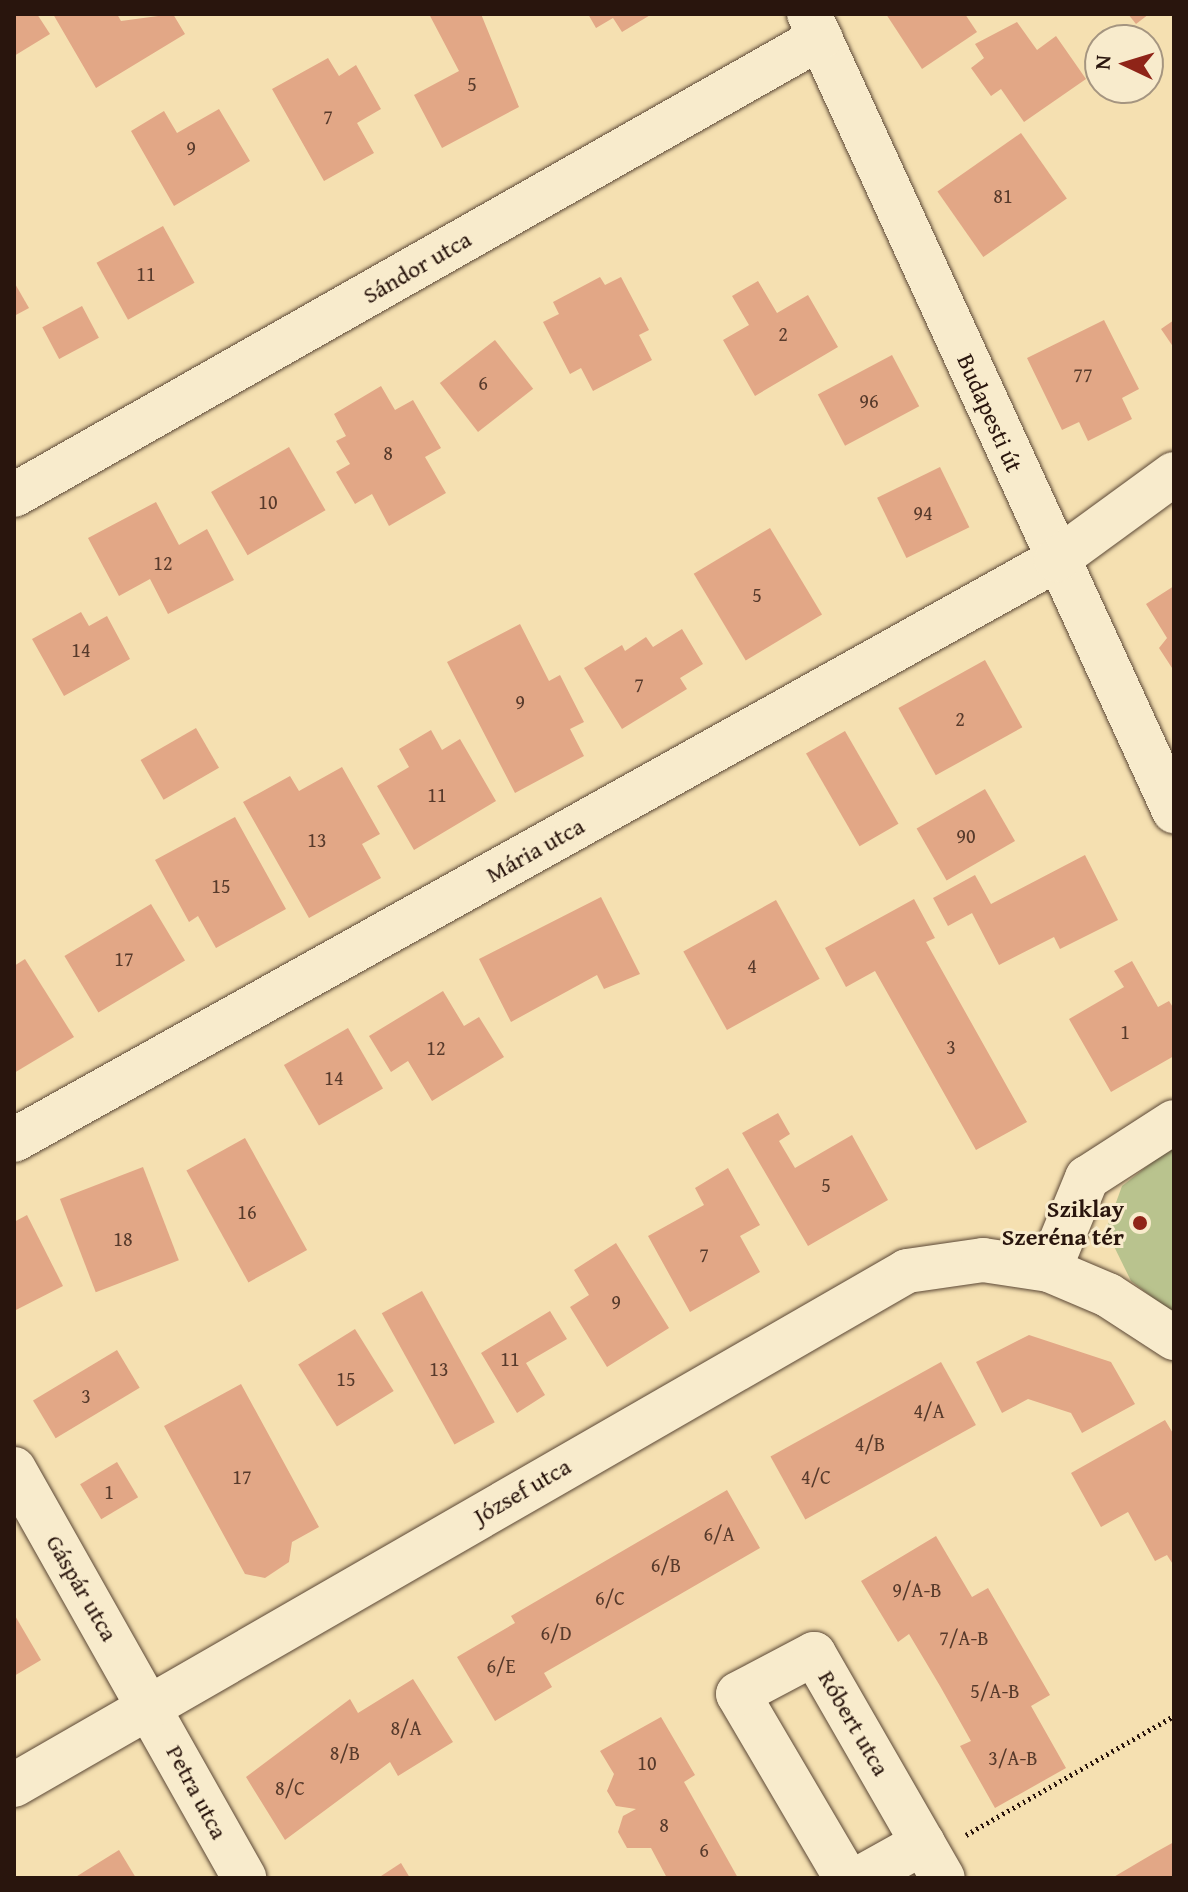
<!DOCTYPE html>
<html>
<head>
<meta charset="utf-8">
<style>
	body { margin:0 }
	#map { position:relative; width:1188px; height:1892px; overflow:hidden; background:#f5e0b1; font-family:"Gentium Book Plus",serif }
	div>[style] { position:absolute }
	[style*='--x'] { left:calc(var(--x)*1px); top:calc(var(--y)*1px); width:calc(var(--w)*1px); rotate:calc(var(--a)*1deg) }
	.green>* { inset:0; background:#b9c38e }
	.building>* { inset:0; background:#e2a786; transform-origin:0 0 }
	.path>* { height:5px; margin-top:-2.5px; transform-origin:0; background:repeating-linear-gradient(90deg,#29150d 0 2px,transparent 0 6px) }
	.roads { filter:drop-shadow(0 0 2px #5c4836) drop-shadow(0 0 2px #5c4836) }
	.minor>* { height:44px; margin:-22px; padding:0 22px; transform-origin:22px; border-radius:22px; background:#f8ebcc }
	.dots>* { width:22px; height:22px; translate:-50% -50%; box-sizing:border-box; border:4px solid #f8ebcc; border-radius:50% }
	span { translate:-50% -50%; white-space:nowrap; text-align:center; line-height:1.15; -webkit-text-stroke:6px #f8ebcc; paint-order:stroke }
	.number-label { font-size:20px; color:#573a2b }
	.number-label span { -webkit-text-stroke-width:0 }
	.street-label { font-size:24px; color:#29150d }
	.poi-label { font-size:24px; color:#29150d; font-weight:700 }
	.right { translate:-100% -50%; text-align:right }
	.frame { position:absolute; inset:0; border:16px solid #29150d; pointer-events:none }
	.north { position:absolute; left:1084px; top:24px; width:80px; height:80px; box-sizing:border-box; background:#f8ebcc; border:2px solid #a59580; border-radius:50%; rotate:274deg; font-size:22px; font-weight:700; line-height:32px; text-align:center; color:#29150d }
	.north::after { content:''; display:block; margin:auto; width:28px; height:36px; background:#8f2418; clip-path:polygon(50% 0,100% 100%,50% 72%,0 100%) }
</style>
</head>
<body>
<div id="map">
	<div class="green">
		<i style="clip-path:polygon(1174px 1145px,1174px 1314px,1131px 1281px,1106px 1230px,1122px 1186px)"></i>
	</div>
	<div class="building">
		<i style="clip-path:polygon(14px 14px,37px 14px,50px 34px,14px 56px)"></i>
		<i style="clip-path:polygon(53px 14px,117px 14px,121px 21px,173px 14px,185px 34px,96px 88px)"></i>
		<i style="clip-path:polygon(429px 14px,481px 14px,519px 107px,442px 148px,414px 95px,459px 71px)"></i>
		<i style="clip-path:polygon(588px 14px,652px 14px,622px 32px,613px 18px,596px 28px)"></i>
		<i style="clip-path:polygon(886px 14px,965px 14px,977px 32px,922px 69px)"></i>
		<i style="clip-path:polygon(1128px 14px,1149px 14px,1136px 24px)"></i>
		<i style="clip-path:polygon(1017px 22px,1037px 50px,1056px 36px,1086px 79px,1024px 122px,1001px 89px,991px 96px,971px 68px,984px 58px,975px 44px)"></i>
		<i style="clip-path:polygon(328px 58px,339px 76px,356px 65px,381px 109px,357px 123px,374px 153px,324px 181px,272px 89px)"></i>
		<i style="clip-path:polygon(219px 109px,250px 161px,174px 206px,131px 131px,164px 111px,177px 133px)"></i>
		<i style="left:1021px;top:133px;width:80px;height:102px;rotate:55deg"></i>
		<i style="left:163px;top:226px;width:65px;height:76px;rotate:61deg"></i>
		<i style="clip-path:polygon(600px 277px,605px 285px,621px 277px,649px 330px,639px 335px,652px 360px,593px 391px,581px 368px,570px 374px,543px 322px,559px 314px,553px 302px)"></i>
		<i style="clip-path:polygon(758px 281px,777px 313px,808px 295px,838px 347px,755px 396px,723px 340px,749px 325px,732px 296px)"></i>
		<i style="clip-path:polygon(14px 282px,29px 308px,14px 316px)"></i>
		<i style="left:82px;top:306px;width:36px;height:45px;rotate:62deg"></i>
		<i style="clip-path:polygon(1104px 320px,1139px 389px,1122px 398px,1132px 419px,1088px 441px,1079px 422px,1062px 430px,1027px 358px)"></i>
		<i style="clip-path:polygon(1174px 320px,1174px 348px,1161px 329px)"></i>
		<i style="left:495px;top:340px;width:62px;height:70px;rotate:52deg"></i>
		<i style="left:892px;top:355px;width:58px;height:84px;rotate:62deg"></i>
		<i style="clip-path:polygon(381px 386px,395px 410px,413px 400px,441px 448px,425px 457px,446px 493px,389px 526px,372px 494px,355px 504px,336px 472px,350px 464px,336px 441px,346px 436px,334px 414px)"></i>
		<i style="left:289px;top:447px;width:73px;height:90px;rotate:60deg"></i>
		<i style="left:940px;top:467px;width:67px;height:70px;rotate:64deg"></i>
		<i style="clip-path:polygon(156px 502px,179px 545px,207px 529px,234px 580px,168px 614px,150px 579px,119px 596px,88px 538px)"></i>
		<i style="left:770px;top:528px;width:101px;height:89px;rotate:59deg"></i>
		<i style="clip-path:polygon(1174px 586px,1174px 671px,1159px 648px,1167px 638px,1146px 604px)"></i>
		<i style="clip-path:polygon(81px 612px,89px 626px,107px 616px,130px 659px,64px 696px,32px 639px)"></i>
		<i style="clip-path:polygon(520px 624px,549px 681px,560px 675px,584px 722px,570px 729px,584px 756px,515px 793px,447px 662px)"></i>
		<i style="clip-path:polygon(682px 629px,703px 664px,680px 678px,687px 689px,622px 729px,584px 668px,622px 645px,625px 651px,646px 637px,653px 647px)"></i>
		<i style="left:985px;top:660px;width:77px;height:99px;rotate:61deg"></i>
		<i style="left:196px;top:728px;width:46px;height:64px;rotate:60deg"></i>
		<i style="clip-path:polygon(431px 730px,442px 750px,460px 739px,496px 801px,414px 850px,377px 786px,409px 767px,399px 749px)"></i>
		<i style="left:845px;top:731px;width:107px;height:45px;rotate:60deg"></i>
		<i style="clip-path:polygon(342px 767px,380px 834px,362px 844px,381px 878px,309px 918px,243px 802px,290px 776px,299px 791px)"></i>
		<i style="left:985px;top:789px;width:60px;height:79px;rotate:60deg"></i>
		<i style="clip-path:polygon(235px 817px,286px 909px,216px 948px,198px 916px,189px 922px,155px 860px)"></i>
		<i style="clip-path:polygon(1085px 855px,1118px 920px,1060px 949px,1054px 937px,999px 965px,972px 913px,948px 926px,933px 898px,975px 875px,991px 904px)"></i>
		<i style="clip-path:polygon(601px 897px,640px 974px,604px 989px,597px 975px,511px 1022px,479px 959px)"></i>
		<i style="clip-path:polygon(914px 899px,935px 938px,926px 942px,1027px 1122px,976px 1150px,875px 971px,846px 987px,825px 948px)"></i>
		<i style="left:776px;top:900px;width:90px;height:106px;rotate:61deg"></i>
		<i style="left:151px;top:904px;width:66px;height:101px;rotate:59deg"></i>
		<i style="clip-path:polygon(25px 959px,74px 1037px,14px 1073px,14px 966px)"></i>
		<i style="clip-path:polygon(1132px 961px,1158px 1007px,1169px 1001px,1174px 1009px,1174px 1056px,1111px 1092px,1069px 1019px,1124px 987px,1114px 971px)"></i>
		<i style="clip-path:polygon(443px 991px,464px 1026px,479px 1017px,504px 1057px,432px 1101px,408px 1061px,391px 1072px,369px 1036px)"></i>
		<i style="left:348px;top:1028px;width:70px;height:74px;rotate:60deg"></i>
		<i style="clip-path:polygon(778px 1113px,790px 1134px,779px 1141px,795px 1168px,852px 1135px,888px 1200px,808px 1246px,742px 1133px)"></i>
		<i style="left:245px;top:1138px;width:128px;height:67px;rotate:61deg"></i>
		<i style="left:143px;top:1167px;width:100px;height:89px;rotate:69deg"></i>
		<i style="clip-path:polygon(728px 1168px,760px 1225px,740px 1236px,760px 1272px,690px 1312px,648px 1236px,704px 1205px,695px 1188px)"></i>
		<i style="clip-path:polygon(27px 1215px,63px 1286px,14px 1311px,14px 1222px)"></i>
		<i style="clip-path:polygon(616px 1243px,669px 1328px,607px 1367px,570px 1307px,589px 1295px,574px 1270px)"></i>
		<i style="left:422px;top:1291px;width:150px;height:46px;rotate:61deg"></i>
		<i style="clip-path:polygon(550px 1311px,567px 1339px,526px 1363px,545px 1395px,517px 1413px,481px 1353px)"></i>
		<i style="left:355px;top:1329px;width:73px;height:67px;rotate:58deg"></i>
		<i style="clip-path:polygon(1029px 1335px,1111px 1362px,1135px 1404px,1082px 1433px,1071px 1413px,1028px 1399px,1002px 1413px,976px 1362px)"></i>
		<i style="left:117px;top:1350px;width:44px;height:98px;rotate:59deg"></i>
		<i style="left:941px;top:1362px;width:72px;height:195px;rotate:61deg"></i>
		<i style="clip-path:polygon(241px 1384px,319px 1527px,292px 1542px,289px 1562px,265px 1578px,245px 1574px,164px 1426px)"></i>
		<i style="clip-path:polygon(1165px 1420px,1174px 1435px,1174px 1566px,1167px 1555px,1155px 1561px,1128px 1512px,1101px 1527px,1071px 1473px)"></i>
		<i style="left:117px;top:1462px;width:41px;height:43px;rotate:59deg"></i>
		<i style="clip-path:polygon(727px 1490px,760px 1548px,544px 1673px,552px 1687px,495px 1721px,457px 1657px,515px 1623px,511px 1616px)"></i>
		<i style="clip-path:polygon(936px 1536px,972px 1597px,988px 1588px,1050px 1695px,1031px 1706px,1066px 1768px,995px 1808px,960px 1746px,971px 1741px,940px 1686px,909px 1634px,898px 1642px,861px 1581px)"></i>
		<i style="clip-path:polygon(14px 1614px,41px 1660px,14px 1676px)"></i>
		<i style="clip-path:polygon(413px 1679px,453px 1742px,398px 1776px,390px 1762px,285px 1840px,246px 1777px,350px 1699px,358px 1713px)"></i>
		<i style="clip-path:polygon(661px 1717px,695px 1775px,684px 1782px,738px 1878px,667px 1878px,651px 1848px,627px 1848px,618px 1832px,623px 1816px,636px 1809px,616px 1806px,607px 1791px,614px 1774px,600px 1751px)"></i>
		<i style="clip-path:polygon(1174px 1842px,1174px 1878px,1112px 1878px,1156px 1852px)"></i>
		<i style="clip-path:polygon(119px 1850px,136px 1878px,74px 1878px)"></i>
		<i style="clip-path:polygon(401px 1863px,410px 1878px,378px 1878px)"></i>
	</div>
	<div class="path">
		<i style="--x:966;--y:1835;--w:240;--a:-29.8"></i>
	</div>
	<div class="roads">
		<div class="minor">
			<i style="--x:809;--y:14;--w:877;--a:65.39"></i>
			<i style="--x:14;--y:495;--w:927;--a:-29.55"></i>
			<i style="--x:14;--y:1140;--w:1193;--a:-29.1"></i>
			<i style="--x:1056;--y:560;--w:146;--a:-36.1"></i>
			<i style="--x:1049;--y:1270;--w:100;--a:-67.6"></i>
			<i style="--x:1087;--y:1178;--w:103;--a:-32.8"></i>
			<i style="--x:14;--y:1469;--w:469;--a:60.6"></i>
			<i style="--x:14;--y:1785;--w:1030;--a:-29.92"></i>
			<i style="--x:907;--y:1271;--w:77;--a:-8.2"></i>
			<i style="--x:983;--y:1260;--w:67;--a:8.6"></i>
			<i style="--x:1049;--y:1270;--w:64;--a:23"></i>
			<i style="--x:1108;--y:1295;--w:79;--a:33.1"></i>
			<i style="--x:846;--y:1878;--w:213;--a:-120.4"></i>
			<i style="--x:738;--y:1694;--w:86;--a:-27.8"></i>
			<i style="--x:814;--y:1654;--w:258;--a:60.1"></i>
			<i style="--x:860;--y:1878;--w:72;--a:-29.1"></i>
		</div>
	</div>
	<div class="dots">
		<i style="left:1140px;top:1223px;background:#8f2418"></i>
	</div>
	<div class="number-label">
		<span style="left:472px;top:83px">5</span>
		<span style="left:328px;top:116px">7</span>
		<span style="left:191px;top:147px">9</span>
		<span style="left:1003px;top:195px">81</span>
		<span style="left:146px;top:273px">11</span>
		<span style="left:783px;top:333px">2</span>
		<span style="left:1083px;top:374px">77</span>
		<span style="left:483px;top:382px">6</span>
		<span style="left:869px;top:400px">96</span>
		<span style="left:388px;top:452px">8</span>
		<span style="left:268px;top:501px">10</span>
		<span style="left:923px;top:512px">94</span>
		<span style="left:163px;top:562px">12</span>
		<span style="left:757px;top:594px">5</span>
		<span style="left:81px;top:649px">14</span>
		<span style="left:639px;top:684px">7</span>
		<span style="left:520px;top:701px">9</span>
		<span style="left:960px;top:718px">2</span>
		<span style="left:437px;top:794px">11</span>
		<span style="left:966px;top:835px">90</span>
		<span style="left:317px;top:839px">13</span>
		<span style="left:221px;top:885px">15</span>
		<span style="left:124px;top:958px">17</span>
		<span style="left:752px;top:965px">4</span>
		<span style="left:1125px;top:1031px">1</span>
		<span style="left:951px;top:1046px">3</span>
		<span style="left:436px;top:1047px">12</span>
		<span style="left:334px;top:1077px">14</span>
		<span style="left:826px;top:1184px">5</span>
		<span style="left:247px;top:1211px">16</span>
		<span style="left:123px;top:1238px">18</span>
		<span style="left:704px;top:1254px">7</span>
		<span style="left:616px;top:1301px">9</span>
		<span style="left:510px;top:1358px">11</span>
		<span style="left:439px;top:1368px">13</span>
		<span style="left:346px;top:1378px">15</span>
		<span style="left:86px;top:1395px">3</span>
		<span style="left:929px;top:1410px">4/A</span>
		<span style="left:870px;top:1443px">4/B</span>
		<span style="left:242px;top:1476px">17</span>
		<span style="left:816px;top:1476px">4/C</span>
		<span style="left:109px;top:1491px">1</span>
		<span style="left:719px;top:1533px">6/A</span>
		<span style="left:666px;top:1564px">6/B</span>
		<span style="left:917px;top:1589px">9/A-B</span>
		<span style="left:610px;top:1597px">6/C</span>
		<span style="left:556px;top:1632px">6/D</span>
		<span style="left:964px;top:1637px">7/A-B</span>
		<span style="left:501px;top:1665px">6/E</span>
		<span style="left:995px;top:1690px">5/A-B</span>
		<span style="left:406px;top:1727px">8/A</span>
		<span style="left:345px;top:1752px">8/B</span>
		<span style="left:1013px;top:1757px">3/A-B</span>
		<span style="left:647px;top:1762px">10</span>
		<span style="left:290px;top:1787px">8/C</span>
		<span style="left:664px;top:1824px">8</span>
		<span style="left:704px;top:1849px">6</span>
	</div>
	<div class="street-label">
		<span style="left:417px;top:267px;rotate:-30deg">Sándor utca</span>
		<span style="left:990px;top:413px;rotate:66deg">Budapesti út</span>
		<span style="left:535px;top:850px;rotate:-29deg">Mária utca</span>
		<span style="left:522px;top:1491px;rotate:-30deg">József utca</span>
		<span style="left:82px;top:1588px;rotate:60deg">Gáspár utca</span>
		<span style="left:854px;top:1723px;rotate:60deg">Róbert utca</span>
		<span style="left:197px;top:1792px;rotate:62deg">Petra utca</span>
	</div>
	<div class="poi-label">
		<span class="right" style="left:1124px;top:1223px">Sziklay<br>Szeréna tér</span>
	</div>
	<div class="frame"></div>
	<div class="north">N</div>
</div>
</body>
</html>
